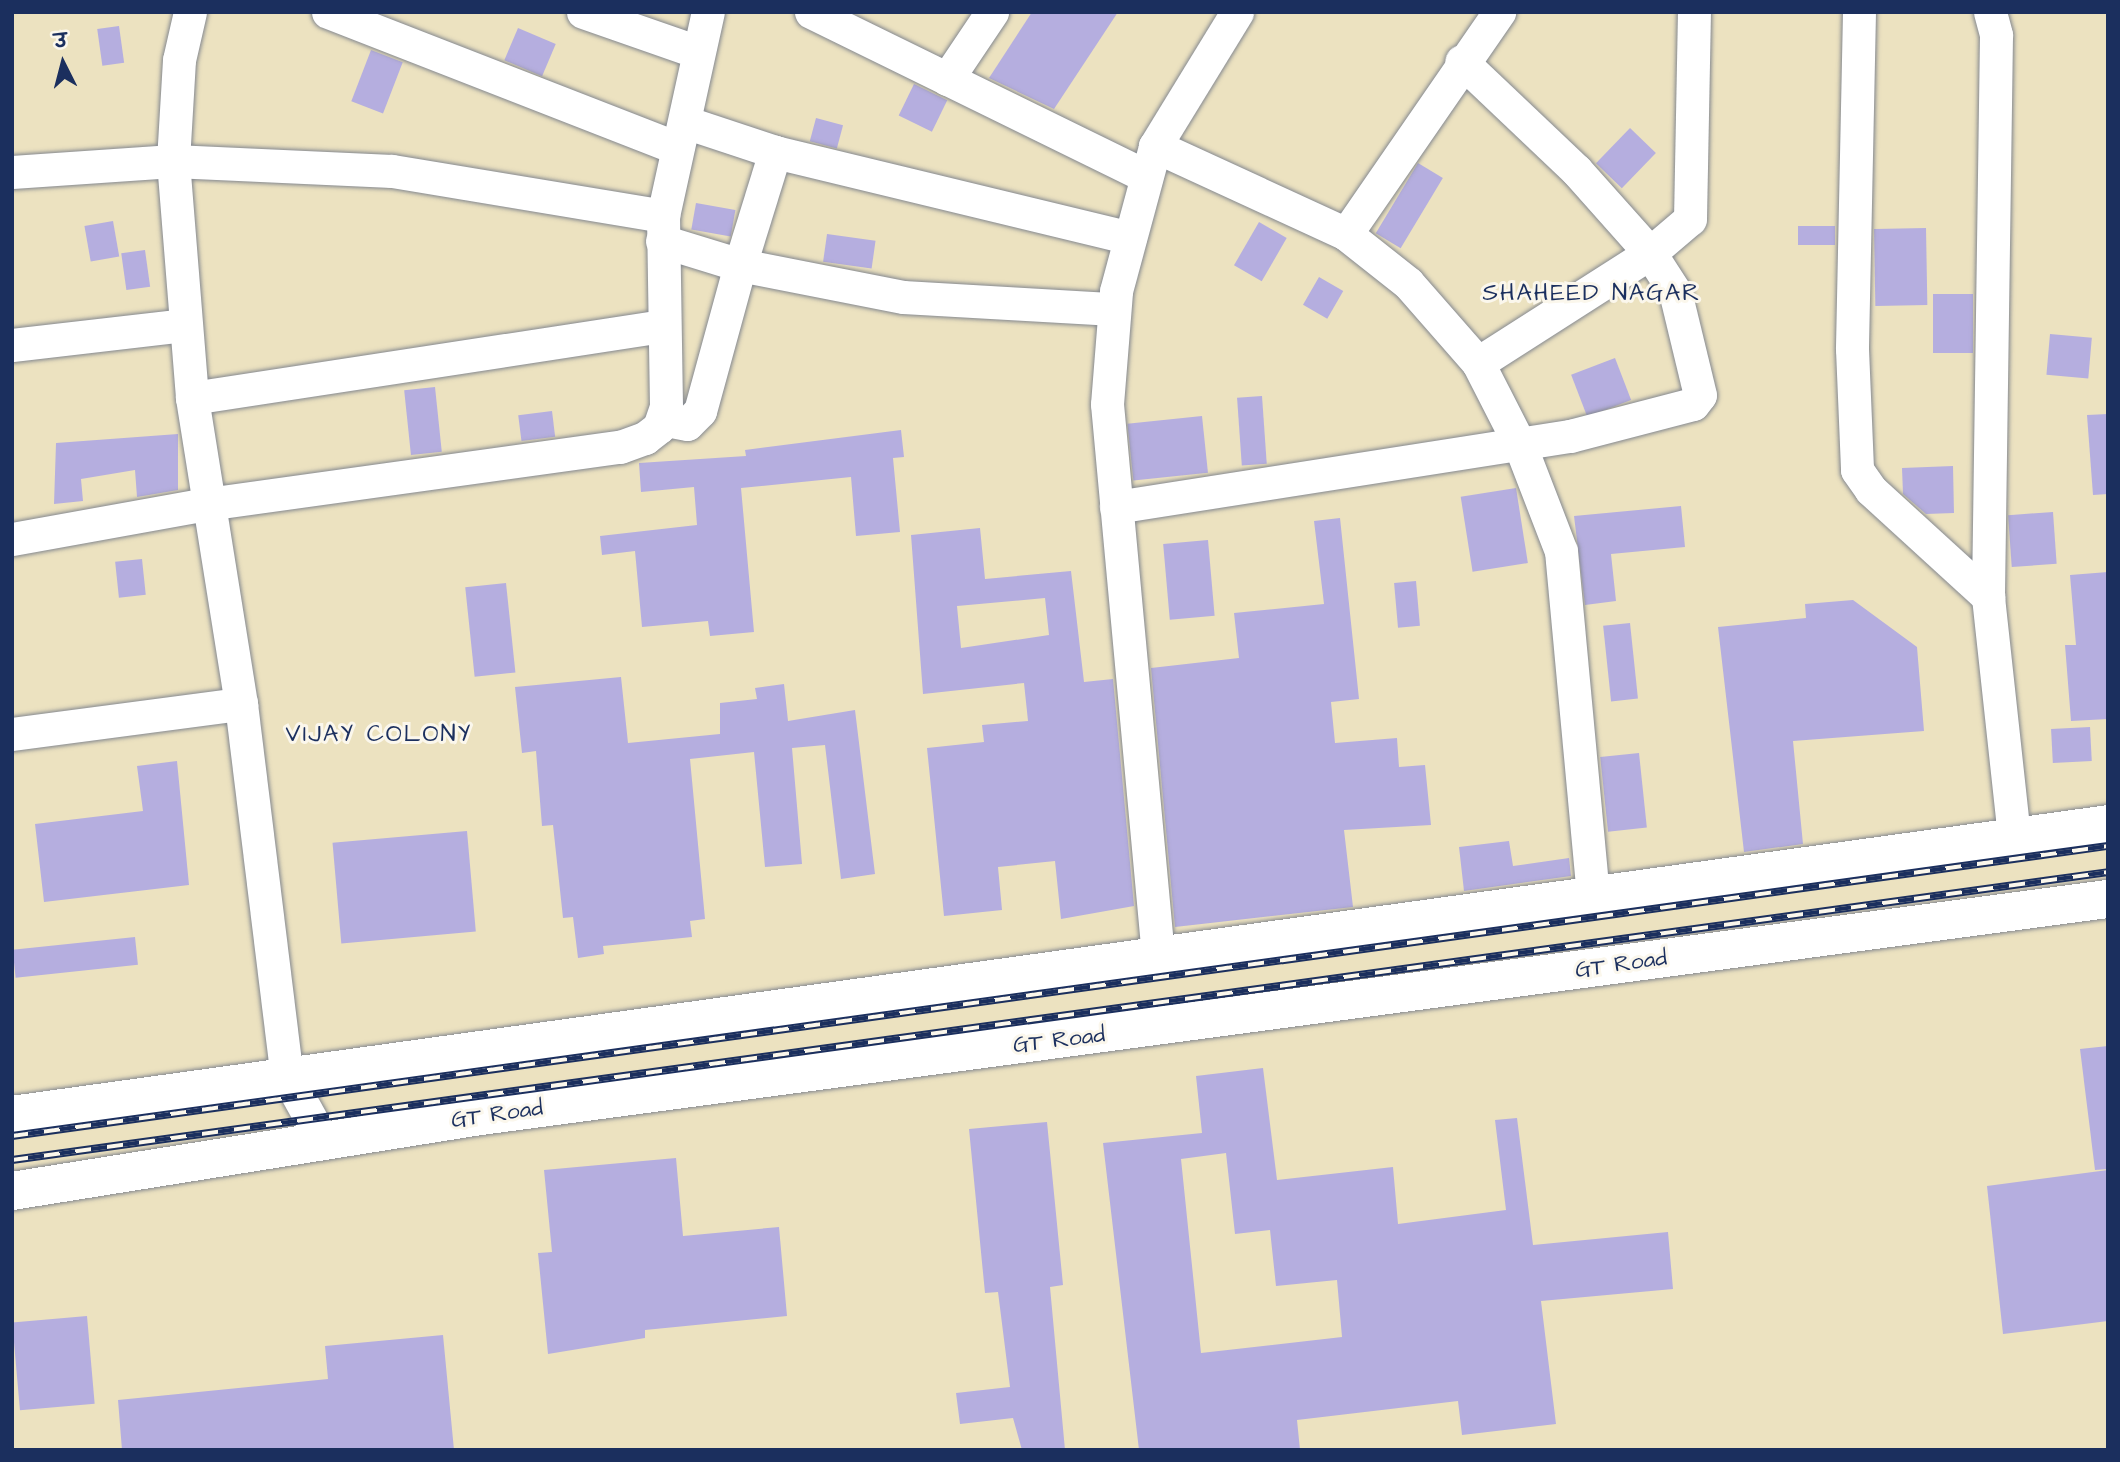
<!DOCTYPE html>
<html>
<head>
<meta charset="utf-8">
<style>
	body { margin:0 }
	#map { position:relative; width:2120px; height:1462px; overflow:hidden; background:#ece2c0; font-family:"Architects Daughter","Playpen Sans Deva",sans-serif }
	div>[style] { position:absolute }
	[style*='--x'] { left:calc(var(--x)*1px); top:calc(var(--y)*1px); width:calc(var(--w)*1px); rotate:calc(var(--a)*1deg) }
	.building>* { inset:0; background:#b5aedf; transform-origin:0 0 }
	.roads { filter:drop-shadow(0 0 2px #84888f) drop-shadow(0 0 2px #84888f) }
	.minor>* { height:33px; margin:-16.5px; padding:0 16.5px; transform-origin:16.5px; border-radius:16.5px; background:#fff }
	.highway>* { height:38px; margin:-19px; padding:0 19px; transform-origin:19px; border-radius:19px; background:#fff }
	.rail>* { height:8px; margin-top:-4px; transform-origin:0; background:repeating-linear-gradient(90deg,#fbf7ec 0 16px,#1b2f5e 0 32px); box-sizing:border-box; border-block:2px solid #1b2f5e }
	span { translate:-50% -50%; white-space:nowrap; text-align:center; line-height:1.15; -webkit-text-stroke:6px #fbf7ec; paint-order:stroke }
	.street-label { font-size:23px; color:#1b2f5e }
	.neighbourhood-label { font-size:24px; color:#1b2f5e; letter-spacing:2px }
	.frame { position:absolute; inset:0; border:14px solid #1b2f5e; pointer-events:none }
	.north { position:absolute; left:28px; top:28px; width:70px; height:70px; -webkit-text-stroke:5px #fbf7ec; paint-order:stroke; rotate:354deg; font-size:19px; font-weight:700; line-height:28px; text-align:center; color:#1b2f5e }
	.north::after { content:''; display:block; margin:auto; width:24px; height:32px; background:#1b2f5e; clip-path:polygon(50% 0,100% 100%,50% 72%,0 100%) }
</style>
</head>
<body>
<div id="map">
	<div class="building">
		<i style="clip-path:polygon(1032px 12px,1118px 12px,1054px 109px,989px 78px)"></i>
		<i style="left:119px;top:26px;width:37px;height:22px;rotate:82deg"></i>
		<i style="left:518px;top:28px;width:41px;height:35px;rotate:23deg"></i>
		<i style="left:371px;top:50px;width:34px;height:55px;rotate:21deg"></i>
		<i style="left:914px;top:84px;width:37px;height:35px;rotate:26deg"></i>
		<i style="left:816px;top:118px;width:28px;height:24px;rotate:15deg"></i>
		<i style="left:1630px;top:128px;width:36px;height:49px;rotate:44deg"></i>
		<i style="left:1418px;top:163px;width:29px;height:82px;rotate:31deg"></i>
		<i style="left:696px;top:203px;width:40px;height:27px;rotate:10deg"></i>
		<i style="left:113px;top:221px;width:36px;height:29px;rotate:80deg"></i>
		<i style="left:1259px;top:222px;width:32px;height:50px;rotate:30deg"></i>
		<i style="left:1835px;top:226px;width:19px;height:37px;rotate:90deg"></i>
		<i style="left:1926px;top:228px;width:77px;height:52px;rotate:89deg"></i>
		<i style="left:827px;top:234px;width:49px;height:28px;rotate:8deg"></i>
		<i style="left:145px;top:250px;width:37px;height:24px;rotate:82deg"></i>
		<i style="left:1319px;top:277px;width:28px;height:32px;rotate:30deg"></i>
		<i style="left:1933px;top:294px;width:40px;height:59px"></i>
		<i style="left:2050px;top:334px;width:42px;height:41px;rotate:5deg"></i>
		<i style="left:1615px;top:358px;width:45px;height:47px;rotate:69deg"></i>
		<i style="left:435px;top:387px;width:65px;height:31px;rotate:84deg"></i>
		<i style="left:1262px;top:396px;width:68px;height:25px;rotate:86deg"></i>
		<i style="left:552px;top:411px;width:26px;height:34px;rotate:83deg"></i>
		<i style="clip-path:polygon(2108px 414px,2108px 494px,2093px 495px,2087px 415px)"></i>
		<i style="left:1202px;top:416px;width:57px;height:75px;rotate:84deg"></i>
		<i style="clip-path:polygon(901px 430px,904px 457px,893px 458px,900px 532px,856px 536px,851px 477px,741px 488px,754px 632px,710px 636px,708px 621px,642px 627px,635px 551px,602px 555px,600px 536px,697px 525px,694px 487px,641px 492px,639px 463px,746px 456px,745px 450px)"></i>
		<i style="clip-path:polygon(178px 434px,178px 490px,137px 497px,135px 470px,81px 479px,83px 501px,54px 504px,56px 443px)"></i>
		<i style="clip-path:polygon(1953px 466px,1954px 513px,1926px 514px,1903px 494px,1902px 468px)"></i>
		<i style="left:1516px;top:488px;width:76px;height:56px;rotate:81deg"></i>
		<i style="clip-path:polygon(1681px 506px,1685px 547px,1611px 554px,1616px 601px,1585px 605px,1574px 516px)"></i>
		<i style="left:2053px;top:512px;width:52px;height:45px;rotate:86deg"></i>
		<i style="clip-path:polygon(1340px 518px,1359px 699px,1331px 702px,1335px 743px,1397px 738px,1399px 767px,1425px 765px,1431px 825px,1344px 830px,1353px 907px,1175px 927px,1151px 668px,1239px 658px,1234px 613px,1324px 604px,1314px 521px)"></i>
		<i style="clip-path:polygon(evenodd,980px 528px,985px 579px,1071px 571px,1084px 682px,1113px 679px,1134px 906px,1061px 919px,1055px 861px,998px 867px,1002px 910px,944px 916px,927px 748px,984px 742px,982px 725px,1028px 721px,1024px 683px,923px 694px,911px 535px,980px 528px,1045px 598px,1049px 635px,961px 648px,957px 606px,1045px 598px)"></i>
		<i style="left:1208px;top:540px;width:76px;height:45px;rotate:85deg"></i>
		<i style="left:142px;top:559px;width:36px;height:27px;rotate:84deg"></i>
		<i style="clip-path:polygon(2108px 572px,2108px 719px,2071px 721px,2065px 645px,2076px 645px,2070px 575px)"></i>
		<i style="left:1416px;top:581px;width:45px;height:22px;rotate:85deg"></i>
		<i style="left:506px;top:583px;width:90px;height:41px;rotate:84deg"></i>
		<i style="clip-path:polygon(1853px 600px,1917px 647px,1924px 731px,1793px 741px,1803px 844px,1744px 852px,1718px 627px,1806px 618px,1805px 604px)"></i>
		<i style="left:1630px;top:623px;width:76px;height:27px;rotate:84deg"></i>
		<i style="clip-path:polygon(621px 677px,628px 743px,720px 734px,720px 703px,757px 699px,755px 688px,784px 684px,788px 721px,855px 710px,875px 874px,841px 879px,825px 745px,792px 748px,802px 864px,765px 867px,754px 752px,690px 759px,705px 919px,690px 921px,692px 937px,603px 946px,604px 954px,578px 958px,573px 917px,563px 918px,553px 825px,542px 826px,536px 751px,522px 753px,515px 687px)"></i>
		<i style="left:2090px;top:727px;width:34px;height:39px;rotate:87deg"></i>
		<i style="left:1639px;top:753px;width:75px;height:39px;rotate:84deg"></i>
		<i style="clip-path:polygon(177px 761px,189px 885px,44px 902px,35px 824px,143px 811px,137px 766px)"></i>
		<i style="left:467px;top:831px;width:101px;height:135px;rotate:85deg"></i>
		<i style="clip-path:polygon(1509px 841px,1513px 866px,1569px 858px,1571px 876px,1464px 891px,1459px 847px)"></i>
		<i style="left:135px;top:937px;width:28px;height:123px;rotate:84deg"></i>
		<i style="clip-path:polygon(2108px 1046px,2108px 1169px,2095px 1170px,2080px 1049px)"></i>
		<i style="clip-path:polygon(evenodd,1263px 1068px,1277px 1180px,1393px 1167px,1398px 1224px,1506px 1210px,1495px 1120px,1517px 1118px,1533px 1245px,1668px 1232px,1673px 1289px,1541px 1301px,1556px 1424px,1462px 1435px,1458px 1401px,1297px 1420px,1300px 1450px,1139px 1450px,1103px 1143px,1202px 1133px,1196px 1076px,1263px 1068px,1226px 1153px,1235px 1234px,1270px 1230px,1276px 1286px,1337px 1280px,1342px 1337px,1201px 1353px,1181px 1159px,1226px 1153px)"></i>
		<i style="clip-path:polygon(1047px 1122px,1063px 1285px,1050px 1287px,1065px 1450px,1022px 1450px,1013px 1418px,960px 1424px,956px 1393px,1010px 1387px,998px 1292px,985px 1293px,969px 1129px)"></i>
		<i style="clip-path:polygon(676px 1158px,683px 1236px,779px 1227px,787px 1316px,645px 1330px,645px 1338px,548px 1354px,538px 1253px,552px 1252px,544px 1170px)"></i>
		<i style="clip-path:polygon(2108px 1170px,2108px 1321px,2003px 1334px,1987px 1186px)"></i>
		<i style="left:87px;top:1316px;width:88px;height:75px;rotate:85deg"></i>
		<i style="clip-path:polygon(443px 1335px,454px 1450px,122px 1450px,118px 1400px,328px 1379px,325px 1346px)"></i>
	</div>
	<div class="roads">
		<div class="minor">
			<i style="--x:190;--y:12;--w:49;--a:102.9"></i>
			<i style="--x:179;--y:60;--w:101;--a:93.4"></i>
			<i style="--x:173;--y:161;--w:238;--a:85.4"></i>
			<i style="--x:192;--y:398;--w:310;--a:80.9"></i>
			<i style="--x:241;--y:704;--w:375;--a:83"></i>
			<i style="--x:287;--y:1076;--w:74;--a:61"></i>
			<i style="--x:328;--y:12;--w:375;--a:21.3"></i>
			<i style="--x:583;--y:12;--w:119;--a:19.2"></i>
			<i style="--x:811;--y:12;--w:373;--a:26.1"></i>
			<i style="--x:1859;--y:12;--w:337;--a:91.2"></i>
			<i style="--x:1852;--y:349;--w:121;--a:87.6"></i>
			<i style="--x:1857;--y:470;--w:24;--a:55"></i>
			<i style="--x:1871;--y:490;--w:159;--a:42.4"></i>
			<i style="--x:1990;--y:12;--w:24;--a:75"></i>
			<i style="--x:1996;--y:35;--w:562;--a:90.82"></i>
			<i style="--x:1988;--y:597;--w:241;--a:83.8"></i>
			<i style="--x:947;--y:79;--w:81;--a:-56.1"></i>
			<i style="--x:685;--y:122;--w:95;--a:18.4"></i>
			<i style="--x:775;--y:152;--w:365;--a:13.6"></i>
			<i style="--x:1155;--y:146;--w:210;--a:24.7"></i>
			<i style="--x:1346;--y:234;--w:79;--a:38.3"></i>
			<i style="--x:1408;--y:283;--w:106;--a:48.8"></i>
			<i style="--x:1478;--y:363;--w:92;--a:62.9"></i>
			<i style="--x:1520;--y:445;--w:114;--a:68.9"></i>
			<i style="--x:1561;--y:551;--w:344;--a:84.7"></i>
			<i style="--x:775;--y:152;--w:118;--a:107.2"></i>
			<i style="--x:740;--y:265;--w:166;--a:11.1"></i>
			<i style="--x:903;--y:297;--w:211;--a:3.3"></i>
			<i style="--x:12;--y:172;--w:161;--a:-3.9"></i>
			<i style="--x:173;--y:161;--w:219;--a:2.6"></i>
			<i style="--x:392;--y:171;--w:275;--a:9.4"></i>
			<i style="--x:1346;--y:234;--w:270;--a:-55.4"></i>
			<i style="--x:662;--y:241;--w:82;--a:17.1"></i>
			<i style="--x:740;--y:265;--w:151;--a:105.3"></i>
			<i style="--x:700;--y:411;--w:18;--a:135"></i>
			<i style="--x:687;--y:424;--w:25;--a:-169"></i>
			<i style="--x:12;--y:345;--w:173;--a:-6.6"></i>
			<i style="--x:1478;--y:363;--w:204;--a:-32.6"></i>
			<i style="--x:1650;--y:253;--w:52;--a:-40.4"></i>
			<i style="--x:1690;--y:219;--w:207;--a:-88.9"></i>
			<i style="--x:192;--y:398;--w:474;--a:-8.7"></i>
			<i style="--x:1116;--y:507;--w:460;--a:-8.9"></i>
			<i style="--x:1570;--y:436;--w:127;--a:-14.6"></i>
			<i style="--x:1693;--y:404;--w:11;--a:-52"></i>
			<i style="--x:1700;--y:395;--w:106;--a:-103.6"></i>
			<i style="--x:1675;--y:292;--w:46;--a:-122.7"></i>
			<i style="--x:1650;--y:253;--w:111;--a:-131.7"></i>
			<i style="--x:1576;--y:170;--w:158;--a:-136.5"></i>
			<i style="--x:12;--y:539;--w:198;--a:-10.2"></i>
			<i style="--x:207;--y:504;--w:417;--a:-7.9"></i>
			<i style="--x:620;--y:447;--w:27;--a:-20"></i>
			<i style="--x:645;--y:438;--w:18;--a:-38"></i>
			<i style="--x:659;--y:427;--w:21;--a:-71"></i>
			<i style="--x:666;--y:407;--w:191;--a:-90.9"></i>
			<i style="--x:663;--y:216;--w:209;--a:-77.6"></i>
			<i style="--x:12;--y:734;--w:231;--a:-7.5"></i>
			<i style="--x:1158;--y:956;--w:554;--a:-95.28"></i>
			<i style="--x:1107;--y:404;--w:113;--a:-85.4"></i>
			<i style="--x:1116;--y:291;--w:150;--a:-74.9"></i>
			<i style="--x:1155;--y:146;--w:157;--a:-58.5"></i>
		</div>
		<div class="highway">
			<i style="--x:12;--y:1115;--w:2116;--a:-7.9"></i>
			<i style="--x:12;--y:1191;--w:475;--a:-9.1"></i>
			<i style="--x:481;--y:1116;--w:1641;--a:-7.6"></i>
		</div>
	</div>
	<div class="rail">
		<i style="--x:12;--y:1136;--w:2116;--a:-7.88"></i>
		<i style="--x:12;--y:1160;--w:2116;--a:-7.82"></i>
	</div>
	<div class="street-label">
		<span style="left:1621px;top:964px;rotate:-8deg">GT Road</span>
		<span style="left:1059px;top:1040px;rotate:-7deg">GT Road</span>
		<span style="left:497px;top:1114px;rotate:-8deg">GT Road</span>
	</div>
	<div class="neighbourhood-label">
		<span style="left:1592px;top:294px">SHAHEED NAGAR</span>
		<span style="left:379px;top:735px">VIJAY COLONY</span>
	</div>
	<div class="frame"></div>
	<div class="north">उ</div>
</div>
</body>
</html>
